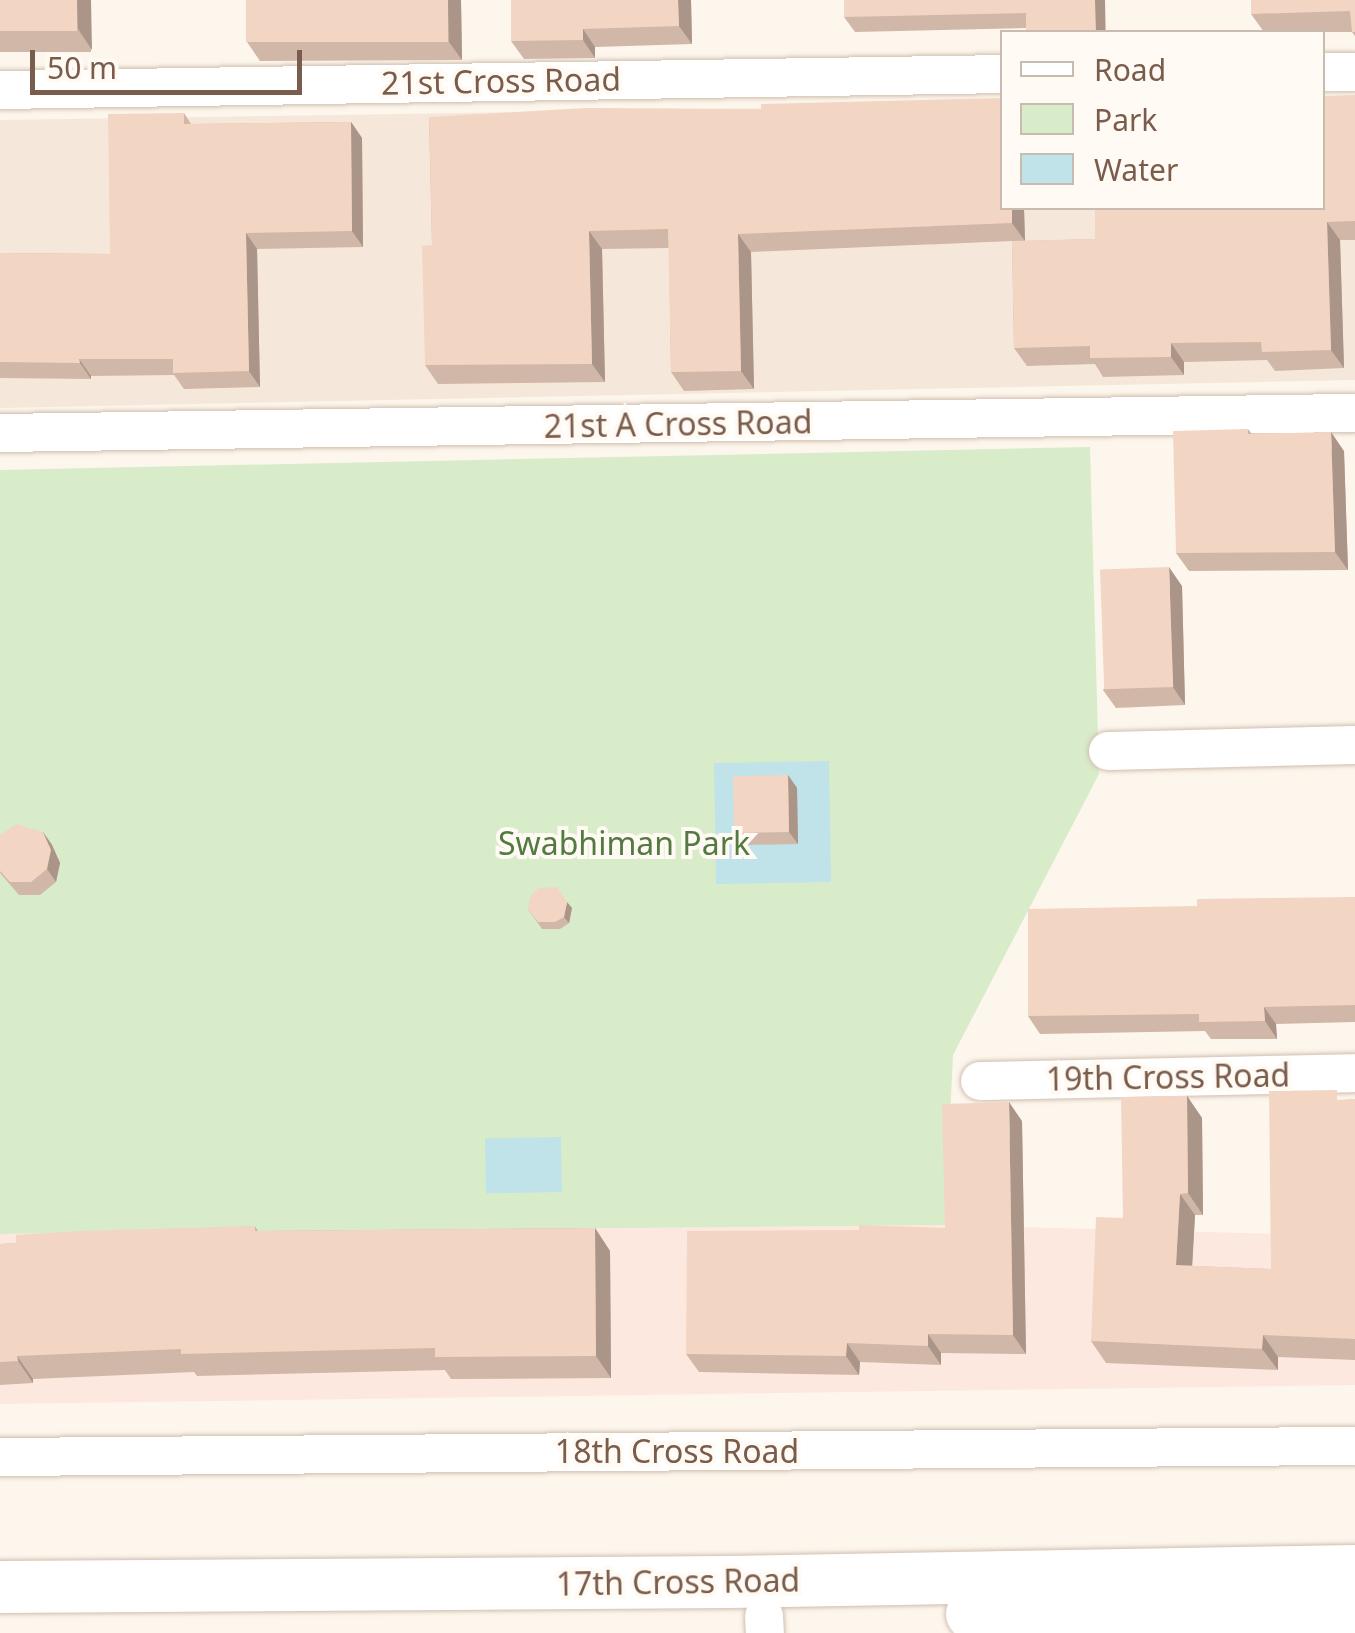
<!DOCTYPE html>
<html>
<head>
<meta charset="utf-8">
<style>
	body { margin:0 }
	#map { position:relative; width:1355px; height:1633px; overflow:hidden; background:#fdf6ec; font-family:"Noto Sans",sans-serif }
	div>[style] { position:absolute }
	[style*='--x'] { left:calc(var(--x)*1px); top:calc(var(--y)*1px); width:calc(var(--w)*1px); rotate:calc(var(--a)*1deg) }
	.residential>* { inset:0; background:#f5e8da }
	.commercial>* { inset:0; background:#fde8e0 }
	.green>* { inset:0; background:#d8ecc9 }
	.water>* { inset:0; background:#bfe3e8; transform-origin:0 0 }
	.roads { filter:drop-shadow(0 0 2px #d1beb0) drop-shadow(0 0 2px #d1beb0) }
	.street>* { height:38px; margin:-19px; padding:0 19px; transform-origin:19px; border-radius:19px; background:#fff }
	.secondary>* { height:52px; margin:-26px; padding:0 26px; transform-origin:26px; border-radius:26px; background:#fff }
	.wall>* { inset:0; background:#d1b7a8; transform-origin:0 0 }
	.shaded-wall>* { inset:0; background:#aa9588; transform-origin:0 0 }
	.building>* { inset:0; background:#f3d5c3; transform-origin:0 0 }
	span { translate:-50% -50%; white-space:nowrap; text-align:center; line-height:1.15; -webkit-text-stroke:8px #fffaf3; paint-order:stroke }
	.street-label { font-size:32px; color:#7a5c4d }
	.park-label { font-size:32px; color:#537a41 }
	.legend { position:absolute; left:1000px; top:30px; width:325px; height:180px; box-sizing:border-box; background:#fffaf3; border:2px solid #cabbb1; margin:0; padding:12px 18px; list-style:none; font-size:30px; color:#7a5c4d }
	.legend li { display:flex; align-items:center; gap:20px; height:50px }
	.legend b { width:50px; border:2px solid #cabbb1 }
	.scale { position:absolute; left:30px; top:50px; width:272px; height:45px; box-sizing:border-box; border:5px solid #7a5c4d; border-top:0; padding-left:12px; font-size:30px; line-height:35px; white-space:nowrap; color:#7a5c4d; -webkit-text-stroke:8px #fffaf3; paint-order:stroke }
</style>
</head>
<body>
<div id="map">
	<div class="residential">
		<i style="clip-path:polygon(1355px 99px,1355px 380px,0 408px,0 120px,1002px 105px,1002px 208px,1322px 208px)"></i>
	</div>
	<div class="commercial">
		<i style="clip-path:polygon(945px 1225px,1355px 1236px,1355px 1385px,0 1404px,0 1234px)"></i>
	</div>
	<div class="green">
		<i style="clip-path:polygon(1090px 447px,1099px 774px,953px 1055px,945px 1225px,0 1234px,0 470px)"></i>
	</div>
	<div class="water">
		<i style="left:829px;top:761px;width:121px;height:115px;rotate:89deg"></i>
		<i style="left:561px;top:1137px;width:55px;height:76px;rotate:89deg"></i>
	</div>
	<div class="roads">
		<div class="street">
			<i style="--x:1322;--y:72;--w:33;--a:0"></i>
			<i style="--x:0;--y:90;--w:1002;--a:-0.91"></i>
			<i style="--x:0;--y:433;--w:1355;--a:-0.85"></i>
			<i style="--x:1108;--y:751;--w:247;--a:-1.4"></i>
			<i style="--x:980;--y:1081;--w:375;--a:-1.2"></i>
			<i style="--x:0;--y:1457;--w:1355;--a:-0.47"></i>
			<i style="--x:764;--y:1616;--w:17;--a:87"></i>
		</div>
		<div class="secondary">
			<i style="--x:0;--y:1587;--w:728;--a:-0.39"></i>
			<i style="--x:728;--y:1582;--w:627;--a:-1.01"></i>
			<i style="--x:972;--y:1614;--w:383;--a:-0.6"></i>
		</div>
	</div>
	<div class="wall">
		<i style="left:0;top:0;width:91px;height:52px"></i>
		<i style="clip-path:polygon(461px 0,462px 60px,260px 61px,247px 42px)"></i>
		<i style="clip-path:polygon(691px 0,692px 44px,595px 47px,595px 58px,524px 59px,511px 41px)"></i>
		<i style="clip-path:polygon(844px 0,1105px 0,1106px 32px,1026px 28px,855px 32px,844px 17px)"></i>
		<i style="clip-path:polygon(1355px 0,1355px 36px,1352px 32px,1264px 32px,1251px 14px)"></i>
		<i style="clip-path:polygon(1355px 95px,1355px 240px,1340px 240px,1344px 368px,1275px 371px,1267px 360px,1184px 362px,1184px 375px,1103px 377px,1095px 364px,1027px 366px,1014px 348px,1012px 241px,751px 252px,754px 389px,684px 391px,671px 372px,669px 248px,602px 249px,605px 382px,438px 384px,425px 365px,432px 245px,429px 117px,1002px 208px,1024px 208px,1025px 241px,1095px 239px)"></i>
		<i style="clip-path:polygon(184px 113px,191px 124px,351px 122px,362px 138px,363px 247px,257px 249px,260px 387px,184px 389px,174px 375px,91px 376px,91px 379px,0 378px,0 253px,110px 254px)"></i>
		<i style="clip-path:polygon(1248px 429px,1252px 434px,1344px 451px,1348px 570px,1189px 571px,1176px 553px)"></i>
		<i style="clip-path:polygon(1182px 586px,1185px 705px,1116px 708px,1103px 690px)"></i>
		<i style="clip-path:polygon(788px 775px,797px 788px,798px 844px,743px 845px,735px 833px)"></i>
		<i style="clip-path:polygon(43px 832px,52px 845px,60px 863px,56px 882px,40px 895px,19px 895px,0 873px,0 835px)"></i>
		<i style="clip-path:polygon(1355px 897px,1355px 1022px,1276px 1024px,1277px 1039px,1211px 1039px,1205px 1031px,1040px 1034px,1028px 1016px,1197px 906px)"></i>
		<i style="clip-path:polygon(572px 908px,569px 923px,560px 929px,542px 929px,528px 909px)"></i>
		<i style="clip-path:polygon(1187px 1096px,1202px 1118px,1203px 1215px,1195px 1215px,1192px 1266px,1271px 1269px,1344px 1100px,1355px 1099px,1355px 1360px,1278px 1357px,1278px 1370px,1106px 1363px,1091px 1341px,1123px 1218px)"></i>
		<i style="clip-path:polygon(1022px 1121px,1026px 1354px,941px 1353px,941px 1365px,860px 1362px,859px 1375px,699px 1372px,686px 1354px,945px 1228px)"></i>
		<i style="clip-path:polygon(255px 1226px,258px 1231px,595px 1228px,610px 1251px,611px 1378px,451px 1379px,445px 1370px,197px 1376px,194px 1372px,33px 1379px,33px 1383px,0 1385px,0 1244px)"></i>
	</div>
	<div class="shaded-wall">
		<i style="clip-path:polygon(77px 0,91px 0,92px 50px,78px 29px)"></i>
		<i style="clip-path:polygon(448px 0,461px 0,462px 60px,449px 42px)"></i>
		<i style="clip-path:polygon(678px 0,691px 0,692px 44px,679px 26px)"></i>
		<i style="left:1095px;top:0;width:10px;height:32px"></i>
		<i style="clip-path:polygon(583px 29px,595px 47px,595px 58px,583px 40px)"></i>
		<i style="clip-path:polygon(351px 122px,362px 138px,363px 247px,352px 231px)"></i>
		<i style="clip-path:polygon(1012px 208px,1024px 208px,1025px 241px,1012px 223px)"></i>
		<i style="clip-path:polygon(1327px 222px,1340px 240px,1344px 368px,1331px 350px)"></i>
		<i style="clip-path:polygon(589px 231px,602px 249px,605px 382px,592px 364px)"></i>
		<i style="clip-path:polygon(246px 233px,257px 249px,260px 387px,249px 371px)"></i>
		<i style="clip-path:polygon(738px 234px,751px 252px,754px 389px,741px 371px)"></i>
		<i style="clip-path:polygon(1171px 343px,1184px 362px,1184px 375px,1171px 357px)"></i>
		<i style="clip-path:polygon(79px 359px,91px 376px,91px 379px,80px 363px)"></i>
		<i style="clip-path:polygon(1331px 432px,1344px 451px,1348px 570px,1335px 552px)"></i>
		<i style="clip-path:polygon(1169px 567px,1182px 586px,1185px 705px,1173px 687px)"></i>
		<i style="clip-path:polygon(788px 775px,797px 788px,798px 844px,789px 832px)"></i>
		<i style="clip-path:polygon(43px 832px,52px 845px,60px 863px,56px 882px,47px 869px)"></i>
		<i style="clip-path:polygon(567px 902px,572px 908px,569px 923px,564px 917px)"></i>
		<i style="clip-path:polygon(1264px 1007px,1276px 1024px,1277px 1039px,1265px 1021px)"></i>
		<i style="clip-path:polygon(1187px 1096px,1202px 1118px,1203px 1215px,1188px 1193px)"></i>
		<i style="clip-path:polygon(1009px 1102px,1022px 1121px,1026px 1354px,1013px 1335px)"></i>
		<i style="clip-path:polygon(1180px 1194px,1195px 1215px,1191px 1287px,1176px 1265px)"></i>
		<i style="clip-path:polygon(595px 1228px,610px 1251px,611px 1378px,596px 1356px)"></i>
		<i style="clip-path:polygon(928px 1334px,941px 1353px,941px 1365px,928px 1346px)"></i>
		<i style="clip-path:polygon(1263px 1335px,1278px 1357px,1278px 1370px,1262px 1349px)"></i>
		<i style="clip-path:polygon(847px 1343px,860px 1362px,859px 1375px,846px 1356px)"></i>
		<i style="clip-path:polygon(17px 1356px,33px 1379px,33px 1383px,18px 1361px)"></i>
	</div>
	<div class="building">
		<i style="left:0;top:0;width:77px;height:31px"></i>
		<i style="left:246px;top:0;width:202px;height:42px"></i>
		<i style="clip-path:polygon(511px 0,678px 0,679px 26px,583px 29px,583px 40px,511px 41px)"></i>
		<i style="clip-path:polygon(844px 0,1095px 0,1096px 32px,1026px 32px,1026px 13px,844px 17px)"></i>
		<i style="clip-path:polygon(1251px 0,1355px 0,1355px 32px,1352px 32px,1350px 11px,1251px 14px)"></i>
		<i style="clip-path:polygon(1355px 95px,1355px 221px,1327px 222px,1331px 350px,1262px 352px,1261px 342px,1171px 343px,1171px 357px,1090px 358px,1090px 346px,1014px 348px,1012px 241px,1095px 239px,1095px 208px,1322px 208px,1322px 96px)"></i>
		<i style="clip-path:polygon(1002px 98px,1002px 208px,1012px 208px,1012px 223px,738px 234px,741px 371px,671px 372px,668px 229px,589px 231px,592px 364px,425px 365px,422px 246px,432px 245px,429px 117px,586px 108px,761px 109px,761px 104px)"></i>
		<i style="clip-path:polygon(184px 113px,184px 124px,351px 122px,352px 231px,246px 233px,249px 371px,173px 373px,173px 359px,79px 359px,80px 363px,0 362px,0 253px,110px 254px,108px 114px)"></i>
		<i style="clip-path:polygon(1248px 429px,1248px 434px,1331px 432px,1335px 552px,1176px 553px,1173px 431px)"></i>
		<i style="left:1169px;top:567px;width:120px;height:69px;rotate:88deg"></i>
		<i style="left:788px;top:775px;width:57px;height:55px;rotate:89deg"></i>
		<i style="clip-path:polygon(16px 824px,43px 832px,51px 850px,47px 869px,31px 882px,10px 882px,0 871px,0 835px)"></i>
		<i style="clip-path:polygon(557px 887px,567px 902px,564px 917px,555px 922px,538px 922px,528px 909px,531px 895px,539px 888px)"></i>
		<i style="clip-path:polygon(1355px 897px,1355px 1005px,1264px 1007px,1265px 1021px,1199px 1022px,1199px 1014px,1028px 1016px,1028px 909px,1197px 906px,1197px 899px)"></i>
		<i style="clip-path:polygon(1337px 1090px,1337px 1100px,1355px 1099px,1355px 1339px,1263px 1335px,1262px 1349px,1091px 1341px,1096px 1217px,1123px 1218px,1121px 1097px,1187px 1096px,1188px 1193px,1180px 1194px,1176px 1265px,1271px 1269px,1269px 1091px)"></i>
		<i style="clip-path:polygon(1009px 1102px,1013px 1335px,928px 1334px,928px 1346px,847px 1343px,846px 1356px,686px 1354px,687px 1231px,859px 1230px,859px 1225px,945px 1228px,942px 1104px)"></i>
		<i style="clip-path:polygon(255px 1226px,255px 1231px,595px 1228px,596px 1356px,435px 1357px,435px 1348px,181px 1354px,181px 1349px,17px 1356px,18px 1361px,0 1362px,0 1244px,16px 1243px,16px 1235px,80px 1231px)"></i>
	</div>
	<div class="street-label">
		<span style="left:501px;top:81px;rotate:-1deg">21st Cross Road</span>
		<span style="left:678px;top:424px;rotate:-1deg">21st A Cross Road</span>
		<span style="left:1168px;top:1077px;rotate:-1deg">19th Cross Road</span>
		<span style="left:677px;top:1451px">18th Cross Road</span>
		<span style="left:678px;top:1582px;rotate:-1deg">17th Cross Road</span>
	</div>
	<div class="park-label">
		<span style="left:624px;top:843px">Swabhiman Park</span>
	</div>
	<ul class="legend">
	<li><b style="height:12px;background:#fff"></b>Road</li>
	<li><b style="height:28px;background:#d8ecc9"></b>Park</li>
	<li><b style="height:28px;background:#bfe3e8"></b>Water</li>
	</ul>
	<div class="scale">50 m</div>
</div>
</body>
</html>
